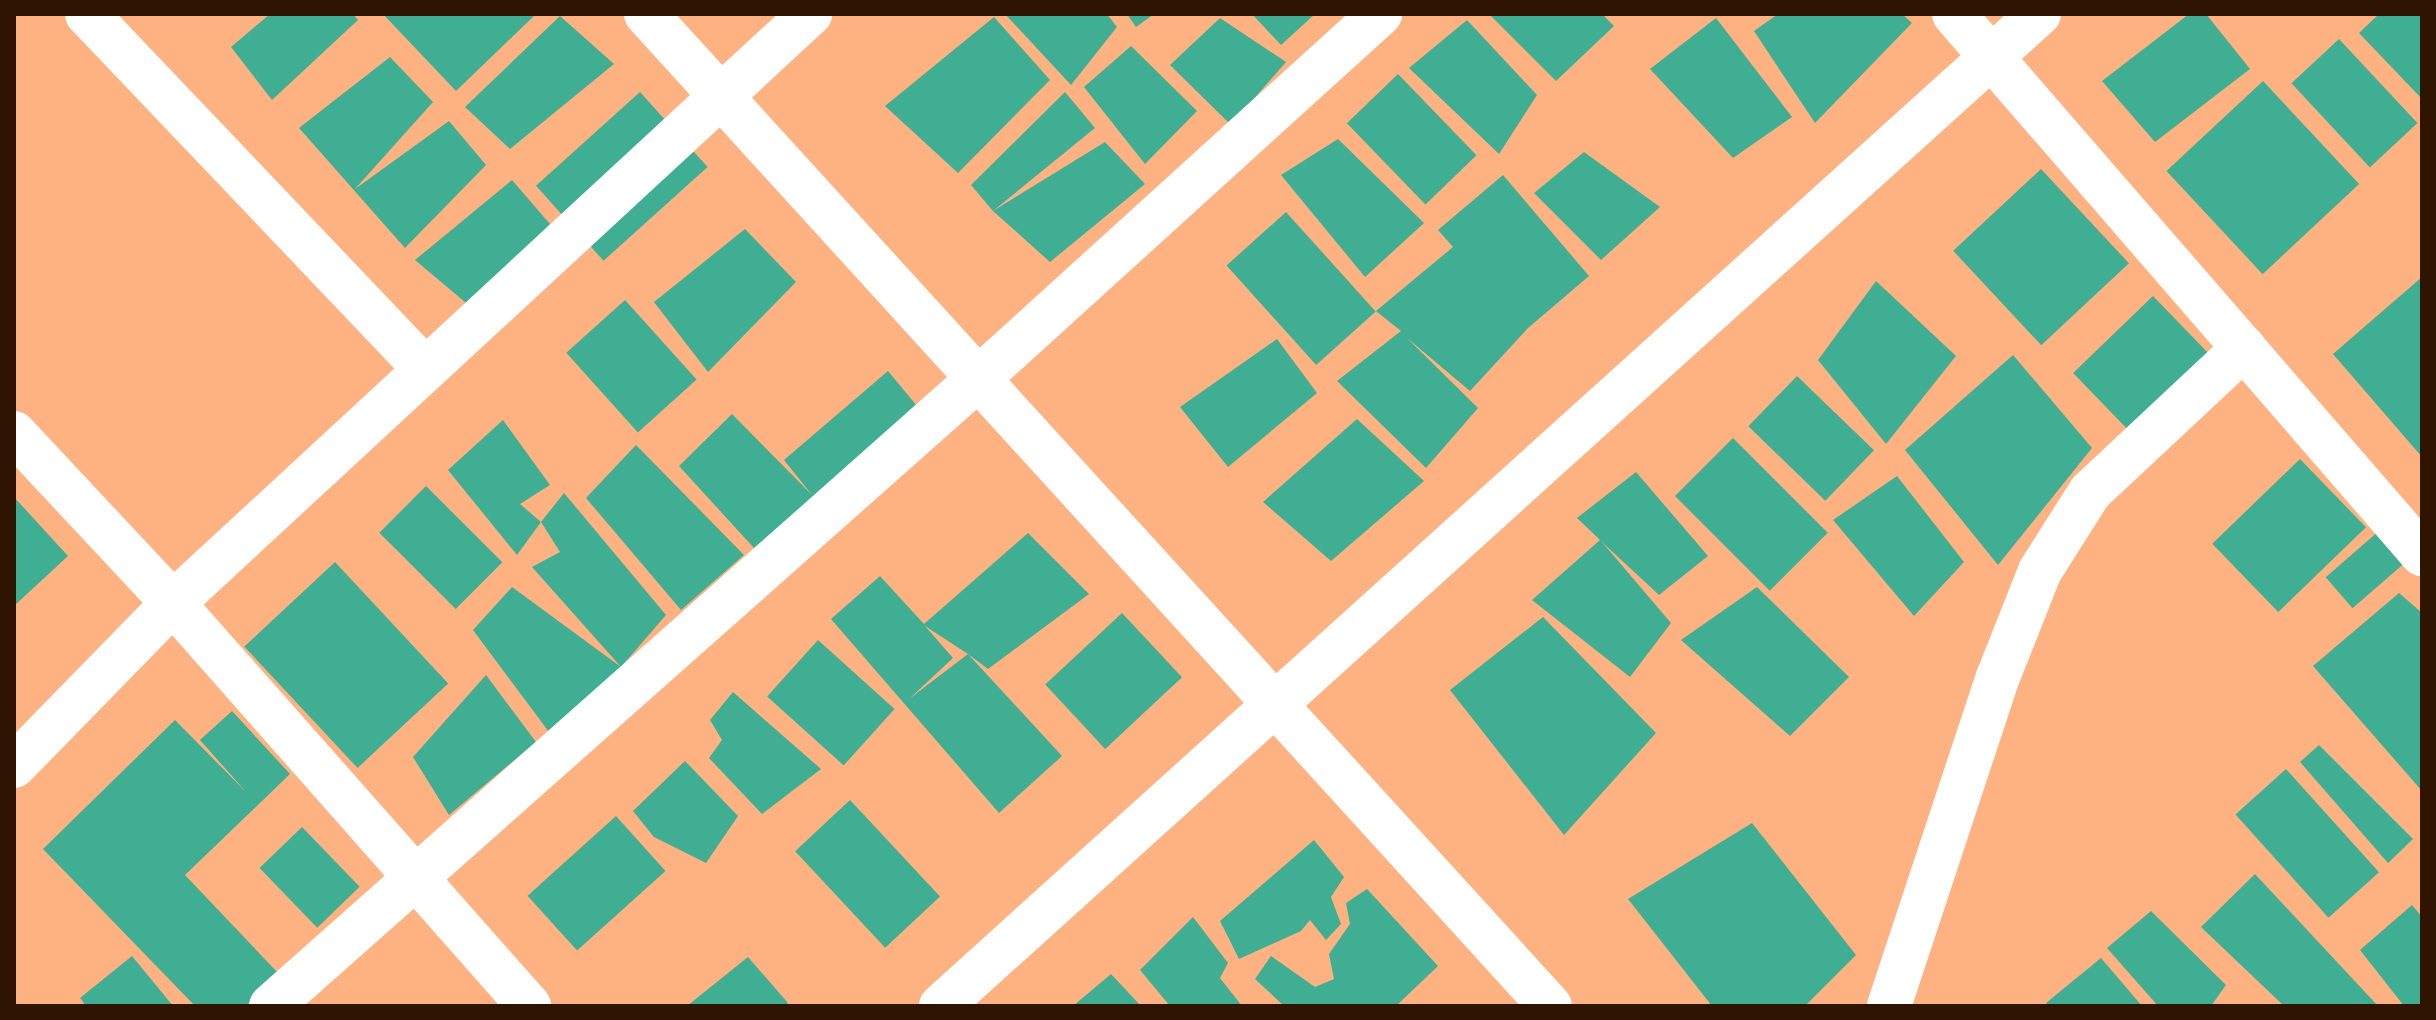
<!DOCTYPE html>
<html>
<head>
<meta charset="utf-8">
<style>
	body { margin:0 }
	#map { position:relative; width:2436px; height:1020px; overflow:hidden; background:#feb282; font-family:"Libre Baskerville",serif }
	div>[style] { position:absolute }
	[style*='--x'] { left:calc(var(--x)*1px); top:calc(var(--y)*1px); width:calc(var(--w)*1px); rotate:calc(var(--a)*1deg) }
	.building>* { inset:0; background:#40ae93; transform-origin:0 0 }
	.minor>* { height:44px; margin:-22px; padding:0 22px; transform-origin:22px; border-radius:22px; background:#fff }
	span { translate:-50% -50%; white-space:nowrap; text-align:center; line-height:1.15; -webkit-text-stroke:6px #f6c8ab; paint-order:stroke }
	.frame { position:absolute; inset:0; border:16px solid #2f1401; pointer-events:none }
</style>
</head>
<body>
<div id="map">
	<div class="building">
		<i style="clip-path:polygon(270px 14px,353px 14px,358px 20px,272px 100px,231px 47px)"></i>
		<i style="clip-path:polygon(383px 14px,536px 14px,456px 91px)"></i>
		<i style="clip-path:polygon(1005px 14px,1107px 14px,1117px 27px,1071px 85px)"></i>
		<i style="clip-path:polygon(1127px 14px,1154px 14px,1136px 27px)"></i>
		<i style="clip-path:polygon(1252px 14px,1315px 14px,1281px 45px)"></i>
		<i style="clip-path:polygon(1489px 14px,1602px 14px,1614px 26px,1556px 81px)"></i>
		<i style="clip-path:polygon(1778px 14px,1902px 14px,1912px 23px,1815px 123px,1754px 31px)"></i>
		<i style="clip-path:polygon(2189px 14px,2206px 14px,2250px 69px,2155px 142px,2102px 81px)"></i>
		<i style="clip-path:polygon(2379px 14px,2422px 14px,2422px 99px,2359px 33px)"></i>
		<i style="clip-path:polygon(560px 16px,614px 64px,510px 149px,465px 107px)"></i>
		<i style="clip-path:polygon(994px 17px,1050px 80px,958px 173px,885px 106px)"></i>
		<i style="clip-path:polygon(1220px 18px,1286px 62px,1231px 125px,1170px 65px)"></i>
		<i style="clip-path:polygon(1716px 18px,1792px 117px,1733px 158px,1650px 69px)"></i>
		<i style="clip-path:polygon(1467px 20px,1537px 95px,1499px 154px,1409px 68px)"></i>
		<i style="left:2339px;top:39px;width:115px;height:65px;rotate:47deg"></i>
		<i style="clip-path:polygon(1131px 46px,1197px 111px,1145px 164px,1084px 87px)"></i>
		<i style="clip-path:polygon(390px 57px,433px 102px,355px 189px,449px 121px,486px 165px,405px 248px,299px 128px)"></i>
		<i style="left:1398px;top:74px;width:113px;height:71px;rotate:46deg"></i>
		<i style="left:2263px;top:81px;width:141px;height:132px;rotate:47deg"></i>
		<i style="left:640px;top:92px;width:101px;height:140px;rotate:48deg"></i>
		<i style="clip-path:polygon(1065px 92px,1095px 128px,993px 211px,1105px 142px,1145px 184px,1050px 262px,993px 211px,971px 185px)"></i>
		<i style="clip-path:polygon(1338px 139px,1424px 223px,1365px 277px,1281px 175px)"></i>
		<i style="clip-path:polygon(1584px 152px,1660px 207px,1601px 260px,1534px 193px)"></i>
		<i style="left:2041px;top:169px;width:129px;height:120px;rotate:47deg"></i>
		<i style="clip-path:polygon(1503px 175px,1589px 276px,1528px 328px,1470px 391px,1407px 338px,1478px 408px,1426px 468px,1337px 381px,1401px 331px,1376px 311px,1453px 247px,1438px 230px)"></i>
		<i style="clip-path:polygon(512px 180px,550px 224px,472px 308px,415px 260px)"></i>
		<i style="left:1286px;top:212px;width:134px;height:80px;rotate:48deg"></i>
		<i style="clip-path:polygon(745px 229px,796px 282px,708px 372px,654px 302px)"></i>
		<i style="clip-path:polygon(2422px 277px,2422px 457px,2333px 354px)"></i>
		<i style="clip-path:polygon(1876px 281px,1956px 356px,1886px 444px,1818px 360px)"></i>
		<i style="left:2153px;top:296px;width:81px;height:111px;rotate:46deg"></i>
		<i style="left:625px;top:300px;width:107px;height:79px;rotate:48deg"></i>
		<i style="clip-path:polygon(1277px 339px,1317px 393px,1228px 467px,1180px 407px)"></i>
		<i style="clip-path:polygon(2013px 355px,2092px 448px,1998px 565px,1905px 450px)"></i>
		<i style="clip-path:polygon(888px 371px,922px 412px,754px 548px,679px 466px,732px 414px,812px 495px,784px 460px)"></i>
		<i style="left:1797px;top:376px;width:107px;height:70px;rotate:44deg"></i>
		<i style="clip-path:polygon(1357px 419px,1424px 481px,1331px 561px,1263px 502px)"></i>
		<i style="clip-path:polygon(503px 420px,550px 485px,520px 504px,541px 522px,517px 555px,448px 470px)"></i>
		<i style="left:1733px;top:438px;width:134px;height:82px;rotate:45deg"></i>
		<i style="clip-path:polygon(636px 445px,744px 555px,681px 610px,586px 498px)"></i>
		<i style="left:2300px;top:459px;width:95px;height:122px;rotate:46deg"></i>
		<i style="clip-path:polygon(1636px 472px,1708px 556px,1659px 595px,1602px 542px,1671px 623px,1630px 677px,1532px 600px,1600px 540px,1577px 518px)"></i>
		<i style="clip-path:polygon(1897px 476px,1964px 562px,1914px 616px,1833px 520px)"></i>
		<i style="left:426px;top:486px;width:108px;height:66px;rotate:45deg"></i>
		<i style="clip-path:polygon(564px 493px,666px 615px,621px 667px,549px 732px,473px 630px,512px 587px,621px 667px,532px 567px,560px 552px,541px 522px)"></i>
		<i style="clip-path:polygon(14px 497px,68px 556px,14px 606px)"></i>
		<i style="left:2380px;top:530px;width:41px;height:72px;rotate:49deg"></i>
		<i style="clip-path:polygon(evenodd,1028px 533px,1089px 594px,988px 669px,968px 654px,1062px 756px,999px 813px,831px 619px,880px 576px,924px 624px,1028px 533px,925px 626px,968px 654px,909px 699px,953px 658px,925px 626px)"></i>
		<i style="left:335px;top:562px;width:166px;height:124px;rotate:47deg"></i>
		<i style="clip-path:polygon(1757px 587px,1849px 677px,1790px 736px,1681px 640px)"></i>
		<i style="clip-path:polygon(2399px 593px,2422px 613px,2422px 791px,2313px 666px)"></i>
		<i style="left:1122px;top:613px;width:88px;height:105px;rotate:47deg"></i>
		<i style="clip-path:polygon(1543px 617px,1656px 733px,1564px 835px,1450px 690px)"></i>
		<i style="left:818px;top:640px;width:103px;height:76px;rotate:42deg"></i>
		<i style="clip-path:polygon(486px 675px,536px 742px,449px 815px,413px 757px)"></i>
		<i style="clip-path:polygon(733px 692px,821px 769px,762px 814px,709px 758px,722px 740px,710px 720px)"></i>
		<i style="clip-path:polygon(232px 711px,290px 774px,185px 875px,279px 974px,246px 1006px,195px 1006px,43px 849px,175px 720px,247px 793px,200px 740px)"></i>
		<i style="clip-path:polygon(2319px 745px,2413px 839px,2388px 863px,2300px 762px)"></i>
		<i style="clip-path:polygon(685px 761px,738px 816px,706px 863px,654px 837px,633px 811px)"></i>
		<i style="left:2286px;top:769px;width:139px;height:68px;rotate:48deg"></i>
		<i style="left:850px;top:800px;width:132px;height:75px;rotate:47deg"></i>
		<i style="left:616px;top:816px;width:74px;height:119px;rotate:48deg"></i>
		<i style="clip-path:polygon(1752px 823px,1856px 955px,1805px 1006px,1712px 1006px,1628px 899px)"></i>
		<i style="left:302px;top:827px;width:83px;height:59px;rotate:46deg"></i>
		<i style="clip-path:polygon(1314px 840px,1344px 877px,1331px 897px,1341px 924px,1326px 940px,1310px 920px,1301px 931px,1239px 959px,1220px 921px)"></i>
		<i style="clip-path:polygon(2255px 874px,2378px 1006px,2284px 1006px,2201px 927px)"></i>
		<i style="clip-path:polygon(1367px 889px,1438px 966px,1396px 1006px,1284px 1006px,1255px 979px,1271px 956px,1315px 987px,1334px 979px,1329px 954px,1350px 924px,1346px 903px)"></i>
		<i style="clip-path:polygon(2412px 905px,2422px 917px,2422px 1006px,2404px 1006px,2360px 950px)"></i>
		<i style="clip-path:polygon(2151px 911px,2226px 985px,2211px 1006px,2158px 1006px,2107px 948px)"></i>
		<i style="clip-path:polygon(1193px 917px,1228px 963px,1220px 978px,1242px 1006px,1170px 1006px,1140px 970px)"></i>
		<i style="clip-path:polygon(132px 956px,173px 1006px,86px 1006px,80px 998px)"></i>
		<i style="clip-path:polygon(748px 957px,788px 1003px,785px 1006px,687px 1006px)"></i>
		<i style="clip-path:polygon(2101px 958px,2142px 1006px,2049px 1006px,2046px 1003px)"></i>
		<i style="clip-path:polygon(1111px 974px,1141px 1006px,1073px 1006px)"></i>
	</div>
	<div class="minor">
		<i style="--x:87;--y:14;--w:490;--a:46.4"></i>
		<i style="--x:646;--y:14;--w:1342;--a:47.66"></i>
		<i style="--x:1954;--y:14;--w:715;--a:49.09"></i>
		<i style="--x:14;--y:433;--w:233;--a:46.9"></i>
		<i style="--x:173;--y:603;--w:538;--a:48.54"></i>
		<i style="--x:14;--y:766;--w:228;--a:-45.7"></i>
		<i style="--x:173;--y:603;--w:868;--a:-42.76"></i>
		<i style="--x:271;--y:1006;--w:946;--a:-41.57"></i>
		<i style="--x:979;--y:378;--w:542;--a:-42.23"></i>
		<i style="--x:941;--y:1006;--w:1480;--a:-42.1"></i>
		<i style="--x:1889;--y:1006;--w:347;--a:-71.7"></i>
		<i style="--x:1998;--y:677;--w:114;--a:-68.4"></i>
		<i style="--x:2040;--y:571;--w:93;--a:-57.7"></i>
		<i style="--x:2090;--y:492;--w:211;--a:-43.1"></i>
	</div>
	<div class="frame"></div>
</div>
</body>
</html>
